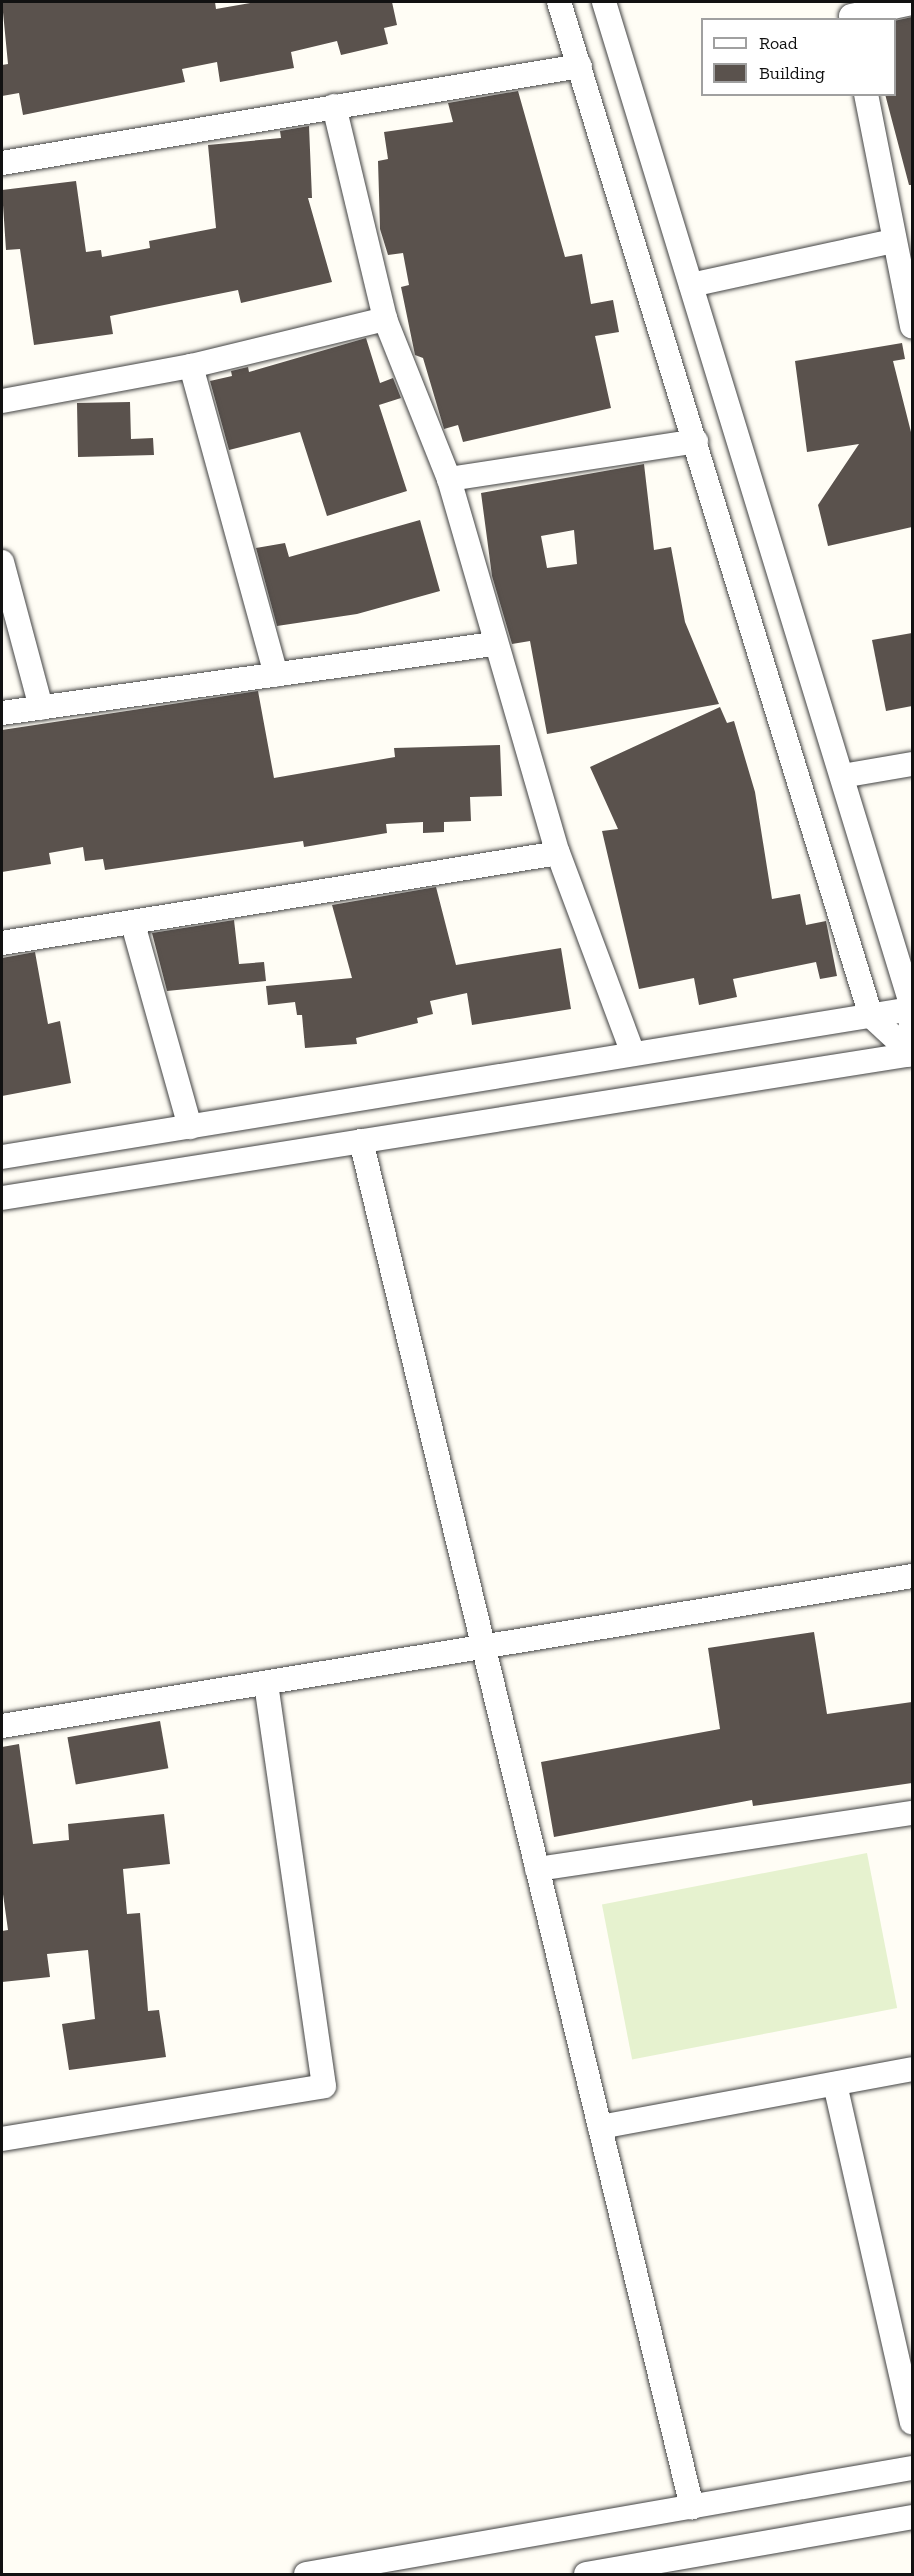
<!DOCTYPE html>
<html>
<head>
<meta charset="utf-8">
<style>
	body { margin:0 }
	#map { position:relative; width:914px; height:2576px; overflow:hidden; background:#fffdf5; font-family:"Zilla Slab",serif }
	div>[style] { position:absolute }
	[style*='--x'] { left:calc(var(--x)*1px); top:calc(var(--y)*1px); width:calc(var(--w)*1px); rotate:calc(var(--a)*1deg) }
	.pitch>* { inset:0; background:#e6f2cf; transform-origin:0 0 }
	.building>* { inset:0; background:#5a524d; transform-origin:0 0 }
	.roads { filter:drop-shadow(0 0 2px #444) drop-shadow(0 0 2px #444) }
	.street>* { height:24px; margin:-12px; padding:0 12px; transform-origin:12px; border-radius:12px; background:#fff }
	span { translate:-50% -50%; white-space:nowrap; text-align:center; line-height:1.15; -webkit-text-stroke:6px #fff; paint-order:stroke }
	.frame { position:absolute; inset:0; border:3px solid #111; pointer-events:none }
	.legend { position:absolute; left:701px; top:18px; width:195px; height:78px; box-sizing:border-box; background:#fff; border:2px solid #a0a0a0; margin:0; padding:8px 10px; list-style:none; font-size:18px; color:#111 }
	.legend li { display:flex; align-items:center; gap:12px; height:30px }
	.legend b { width:30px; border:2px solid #a0a0a0 }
</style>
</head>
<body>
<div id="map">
	<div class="pitch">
		<i style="left:867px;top:1853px;width:158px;height:270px;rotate:79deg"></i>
	</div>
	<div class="building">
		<i style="clip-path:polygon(2px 2px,215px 2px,216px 9px,256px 2px,392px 2px,397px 25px,384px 28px,388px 44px,341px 55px,337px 41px,291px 52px,294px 68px,220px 82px,217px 62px,182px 69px,185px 82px,23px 115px,19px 93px,2px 96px,2px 65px,8px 64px)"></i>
		<i style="clip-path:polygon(912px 17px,912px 185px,909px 185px,885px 94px,894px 94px,894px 21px)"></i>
		<i style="clip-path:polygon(518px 91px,565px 257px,582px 254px,591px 304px,613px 300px,619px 332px,595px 336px,611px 408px,463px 442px,458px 425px,444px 429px,423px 358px,415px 355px,401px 287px,409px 285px,403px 253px,388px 255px,380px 229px,378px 161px,388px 159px,384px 132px,453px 122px,448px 103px)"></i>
		<i style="clip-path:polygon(309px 126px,312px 198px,308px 198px,332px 282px,241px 303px,238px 290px,110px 316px,113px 334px,34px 345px,20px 249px,6px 250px,2px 190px,76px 181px,86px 252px,101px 250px,102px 257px,150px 248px,149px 241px,216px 228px,208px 145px,281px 138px,280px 131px)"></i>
		<i style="clip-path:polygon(366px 338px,380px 383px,393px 378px,401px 398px,379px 405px,407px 491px,327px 516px,300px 432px,229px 450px,210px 381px,232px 376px,231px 371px,248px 367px,249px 372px)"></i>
		<i style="clip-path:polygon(902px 343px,905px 359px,893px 361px,912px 436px,912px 527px,828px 546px,818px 505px,859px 444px,807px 452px,795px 361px)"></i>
		<i style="clip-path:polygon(130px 402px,131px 439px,153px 438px,154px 455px,78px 457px,77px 403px)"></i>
		<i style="clip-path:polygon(evenodd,644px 464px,654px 550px,671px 547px,685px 622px,719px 704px,547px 734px,530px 641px,512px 644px,492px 576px,481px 493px,644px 464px,574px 530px,577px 564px,547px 568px,541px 536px,574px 530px)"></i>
		<i style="clip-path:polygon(420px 520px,440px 591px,357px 614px,277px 626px,256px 548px,285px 543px,289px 557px)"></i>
		<i style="clip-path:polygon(912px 633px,912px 706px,886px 711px,872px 640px)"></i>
		<i style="clip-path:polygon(258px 691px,274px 778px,395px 757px,394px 748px,500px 745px,502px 796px,470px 797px,471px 821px,444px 822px,444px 832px,423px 833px,423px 822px,386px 824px,387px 833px,304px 847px,303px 841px,105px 870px,103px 859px,85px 861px,83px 847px,49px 853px,51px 864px,2px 872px,2px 730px)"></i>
		<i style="clip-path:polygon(720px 707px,727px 723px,734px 721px,755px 792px,772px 899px,800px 894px,806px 925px,826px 921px,837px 976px,820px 979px,816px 962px,733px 979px,737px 997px,699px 1005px,694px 978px,639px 989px,602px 831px,618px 829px,590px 767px)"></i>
		<i style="clip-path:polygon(436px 887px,456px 965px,561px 948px,571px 1009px,472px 1025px,467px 993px,430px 1001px,433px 1014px,417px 1018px,418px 1023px,356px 1038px,357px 1044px,305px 1048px,302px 1015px,297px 1015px,295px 1002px,268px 1005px,266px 986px,352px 978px,332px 905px)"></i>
		<i style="clip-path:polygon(234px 920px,239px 964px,264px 962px,266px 981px,167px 991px,152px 933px)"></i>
		<i style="clip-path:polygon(35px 952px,48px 1024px,60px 1021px,71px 1083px,2px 1096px,2px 958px)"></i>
		<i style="clip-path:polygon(814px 1632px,827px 1714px,912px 1702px,912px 1783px,753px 1806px,752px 1800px,554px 1837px,541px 1762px,720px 1729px,708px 1648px)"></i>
		<i style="left:160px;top:1721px;width:48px;height:94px;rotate:80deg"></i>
		<i style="clip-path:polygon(19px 1744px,33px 1844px,69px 1840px,68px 1824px,164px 1814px,170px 1864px,123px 1869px,127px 1914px,140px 1913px,148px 2011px,159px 2010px,166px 2057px,69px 2070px,62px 2024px,95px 2019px,88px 1950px,47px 1954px,50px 1977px,2px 1982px,2px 1931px,8px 1930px,2px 1887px,2px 1747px)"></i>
	</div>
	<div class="roads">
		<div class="street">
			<i style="--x:559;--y:2;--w:1061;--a:72.9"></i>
			<i style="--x:871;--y:1016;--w:56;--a:42.8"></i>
			<i style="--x:604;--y:2;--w:1051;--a:72.96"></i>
			<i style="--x:851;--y:16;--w:62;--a:-12"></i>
			<i style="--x:866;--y:94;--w:237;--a:78.8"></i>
			<i style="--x:334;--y:106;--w:219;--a:76.5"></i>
			<i style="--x:385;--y:319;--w:172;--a:68.2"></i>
			<i style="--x:449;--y:479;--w:390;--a:73.8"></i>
			<i style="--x:558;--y:853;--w:211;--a:69.5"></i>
			<i style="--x:2;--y:163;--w:586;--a:-9.53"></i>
			<i style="--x:691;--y:285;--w:207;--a:-12.3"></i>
			<i style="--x:191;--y:366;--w:320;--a:74.6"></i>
			<i style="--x:2;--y:401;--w:192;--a:-10.5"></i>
			<i style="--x:191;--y:366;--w:200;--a:-13.6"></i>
			<i style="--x:449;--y:479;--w:250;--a:-8.7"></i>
			<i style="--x:2;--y:562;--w:151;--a:75"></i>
			<i style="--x:2;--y:713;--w:497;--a:-8"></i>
			<i style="--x:842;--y:776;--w:71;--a:-9.7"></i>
			<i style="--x:133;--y:924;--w:211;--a:74.3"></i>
			<i style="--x:2;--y:943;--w:563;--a:-9.19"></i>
			<i style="--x:361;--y:1141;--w:1406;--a:76.38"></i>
			<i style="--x:2;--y:1157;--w:922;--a:-9.24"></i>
			<i style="--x:2;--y:1198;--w:916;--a:-8.98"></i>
			<i style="--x:907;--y:1055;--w:41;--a:-83"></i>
			<i style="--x:2;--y:1726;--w:922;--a:-9.36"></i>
			<i style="--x:537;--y:1869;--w:379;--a:-8.5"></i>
			<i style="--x:835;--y:2084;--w:347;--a:77.2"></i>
			<i style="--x:600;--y:2127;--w:317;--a:-10.5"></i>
			<i style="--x:2;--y:2139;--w:326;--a:-9.3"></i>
			<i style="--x:324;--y:2086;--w:407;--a:-98.2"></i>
			<i style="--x:306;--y:2574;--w:615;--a:-9.92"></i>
			<i style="--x:586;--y:2574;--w:331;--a:-9.9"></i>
		</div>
	</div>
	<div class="frame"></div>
	<ul class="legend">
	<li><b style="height:8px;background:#fff"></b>Road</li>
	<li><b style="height:16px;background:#5a524d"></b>Building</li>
	</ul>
</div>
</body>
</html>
